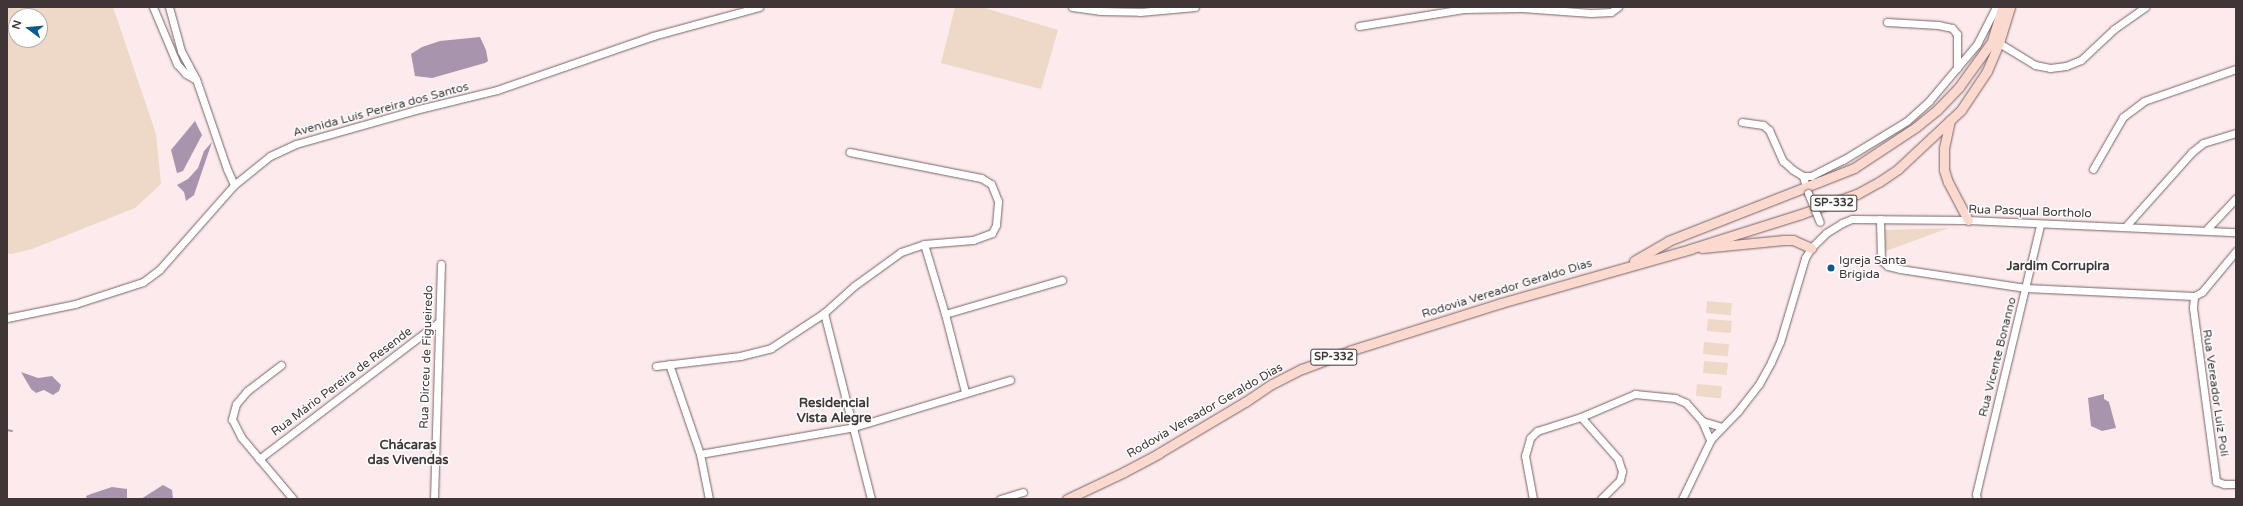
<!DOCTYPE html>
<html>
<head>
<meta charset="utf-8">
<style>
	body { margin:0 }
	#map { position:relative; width:2243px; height:506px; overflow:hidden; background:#fdeaec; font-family:"Varela Round",sans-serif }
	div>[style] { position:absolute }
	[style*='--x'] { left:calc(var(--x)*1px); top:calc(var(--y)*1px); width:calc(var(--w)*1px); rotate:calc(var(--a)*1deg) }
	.green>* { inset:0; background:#eed8c7; transform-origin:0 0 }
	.water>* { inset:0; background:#a894ad }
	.stream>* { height:2px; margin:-1px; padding:0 1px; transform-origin:1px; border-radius:1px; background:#a894ad }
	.roads { filter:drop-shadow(0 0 1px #766365) drop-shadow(0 0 1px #766365) }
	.minor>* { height:7px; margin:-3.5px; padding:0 3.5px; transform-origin:3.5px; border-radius:3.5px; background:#fff }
	.major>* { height:9px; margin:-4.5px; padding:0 4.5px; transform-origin:4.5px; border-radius:4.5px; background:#fbd9cf }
	.bridges { filter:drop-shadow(0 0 1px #766365) drop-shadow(0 0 1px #766365) }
	.minor-bridge>* { height:7px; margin:-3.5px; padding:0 3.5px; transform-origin:3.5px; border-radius:3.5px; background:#fff }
	.dots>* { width:11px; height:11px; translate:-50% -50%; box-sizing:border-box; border:2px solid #fff; border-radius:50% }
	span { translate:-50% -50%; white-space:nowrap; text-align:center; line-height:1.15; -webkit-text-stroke:3px #fff; paint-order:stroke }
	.shield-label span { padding:1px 3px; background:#fff; border:1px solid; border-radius:3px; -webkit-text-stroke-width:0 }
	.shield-label { font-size:11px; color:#3f3637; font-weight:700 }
	.street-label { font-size:12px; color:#3f3637 }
	.poi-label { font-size:12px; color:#3f3637 }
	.left { translate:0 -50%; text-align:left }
	.neighbourhood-label { font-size:13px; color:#3f3637; font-weight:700 }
	.frame { position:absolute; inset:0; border:8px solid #3f3637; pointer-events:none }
	.north { position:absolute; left:8px; top:8px; width:40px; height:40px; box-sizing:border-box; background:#fff; border:1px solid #b2afaf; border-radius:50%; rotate:286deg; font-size:11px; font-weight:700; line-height:16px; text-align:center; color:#3f3637 }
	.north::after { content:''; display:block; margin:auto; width:14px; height:18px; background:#0b5a8d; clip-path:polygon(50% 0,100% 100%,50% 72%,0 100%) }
</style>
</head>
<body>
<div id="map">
	<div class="green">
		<i style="clip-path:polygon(evenodd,7px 7px,113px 7px,156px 134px,161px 184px,135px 208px,32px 249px,11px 254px,7px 253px,7px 7px,16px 16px,40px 16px,40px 40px,16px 40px,16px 16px)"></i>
		<i style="clip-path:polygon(955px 7px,981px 7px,1058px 30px,1041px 89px,941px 63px)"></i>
		<i style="clip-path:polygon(1949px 228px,1883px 252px,1885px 230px)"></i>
		<i style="left:1707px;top:301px;width:25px;height:12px;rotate:5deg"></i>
		<i style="left:1708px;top:319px;width:24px;height:12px;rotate:5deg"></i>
		<i style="left:1704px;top:342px;width:25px;height:12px;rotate:5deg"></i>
		<i style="left:1704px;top:361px;width:24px;height:12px;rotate:5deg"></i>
		<i style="left:1697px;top:384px;width:25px;height:12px;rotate:5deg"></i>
	</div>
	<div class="water">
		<i style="clip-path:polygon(480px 37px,486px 50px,488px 61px,485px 63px,432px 78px,415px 76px,411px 54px,422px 47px,440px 41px)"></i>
		<i style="clip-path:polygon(195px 121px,202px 135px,183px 171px,177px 173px,171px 150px)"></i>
		<i style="clip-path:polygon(212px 142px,194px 195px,186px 201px,184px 192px,177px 185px,188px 179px,198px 168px,204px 151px)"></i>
		<i style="clip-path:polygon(21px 372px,38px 378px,52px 376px,61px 385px,59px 391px,53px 395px,44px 390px,36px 393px,31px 389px)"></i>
		<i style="clip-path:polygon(2104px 394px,2104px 399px,2109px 402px,2116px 428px,2102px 431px,2091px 426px,2088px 398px)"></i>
		<i style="clip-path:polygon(163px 485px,172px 490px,173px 499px,141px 499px)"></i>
		<i style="clip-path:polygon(112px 487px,127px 489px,127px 499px,87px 499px,86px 496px,91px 494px)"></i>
	</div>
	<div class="stream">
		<i style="--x:7;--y:430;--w:5;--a:11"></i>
	</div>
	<div class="roads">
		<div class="minor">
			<i style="--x:153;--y:7;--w:62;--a:67.2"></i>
			<i style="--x:177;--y:64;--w:13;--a:48"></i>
			<i style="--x:186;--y:74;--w:10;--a:29"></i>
			<i style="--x:169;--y:7;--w:46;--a:74.7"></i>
			<i style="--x:181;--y:51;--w:32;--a:62"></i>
			<i style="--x:196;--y:79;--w:95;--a:71"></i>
			<i style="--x:227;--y:169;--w:17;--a:66"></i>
			<i style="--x:1072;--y:7;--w:29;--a:8"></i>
			<i style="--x:1101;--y:11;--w:39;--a:1"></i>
			<i style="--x:1140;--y:12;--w:55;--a:-5.2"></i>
			<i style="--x:1887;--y:22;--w:51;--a:3.4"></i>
			<i style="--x:1938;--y:25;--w:14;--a:12"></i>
			<i style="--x:1952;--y:28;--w:8;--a:50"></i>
			<i style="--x:1957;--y:34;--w:34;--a:90"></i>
			<i style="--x:1359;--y:26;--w:106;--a:-9.2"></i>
			<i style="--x:1464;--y:9;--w:58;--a:-1"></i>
			<i style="--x:1522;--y:8;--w:69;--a:4.1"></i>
			<i style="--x:1591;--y:13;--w:20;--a:-3"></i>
			<i style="--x:1611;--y:12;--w:9;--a:-36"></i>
			<i style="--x:1999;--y:43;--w:42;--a:31.4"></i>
			<i style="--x:2035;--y:65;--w:15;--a:11"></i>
			<i style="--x:2050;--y:68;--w:16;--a:-7"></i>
			<i style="--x:2066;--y:66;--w:16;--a:-22"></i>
			<i style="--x:2081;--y:60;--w:45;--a:-43.2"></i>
			<i style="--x:2114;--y:29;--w:38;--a:-35"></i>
			<i style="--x:1742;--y:122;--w:21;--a:8"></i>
			<i style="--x:1763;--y:125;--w:8;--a:40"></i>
			<i style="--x:1769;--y:130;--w:34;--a:66"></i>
			<i style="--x:1783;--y:161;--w:13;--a:42"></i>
			<i style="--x:1793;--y:170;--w:12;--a:31"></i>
			<i style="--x:1803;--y:176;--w:16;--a:75"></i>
			<i style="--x:2093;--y:169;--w:60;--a:-60"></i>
			<i style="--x:2123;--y:117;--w:26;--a:-37"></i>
			<i style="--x:2144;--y:101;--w:97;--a:-19.2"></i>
			<i style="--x:1803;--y:176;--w:8;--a:0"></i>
			<i style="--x:1811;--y:176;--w:36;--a:-27"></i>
			<i style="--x:1843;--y:160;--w:75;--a:-31.4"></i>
			<i style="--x:1907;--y:121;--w:30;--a:-42"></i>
			<i style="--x:1929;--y:101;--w:75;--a:-49.9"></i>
			<i style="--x:1977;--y:44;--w:42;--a:-62.8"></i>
			<i style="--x:1880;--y:219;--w:41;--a:88.6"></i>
			<i style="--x:1881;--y:260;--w:9;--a:41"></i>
			<i style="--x:1888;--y:266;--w:12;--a:14"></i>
			<i style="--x:1900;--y:269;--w:127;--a:8.6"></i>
			<i style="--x:2026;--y:288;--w:168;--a:2.7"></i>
			<i style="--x:2126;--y:226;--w:99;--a:-48.3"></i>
			<i style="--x:2192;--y:152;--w:14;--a:-39"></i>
			<i style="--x:2203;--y:143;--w:34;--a:-17"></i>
			<i style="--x:2207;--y:229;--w:42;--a:-46.9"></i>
			<i style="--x:924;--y:244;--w:73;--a:73.3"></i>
			<i style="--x:945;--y:314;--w:81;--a:75.6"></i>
			<i style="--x:2236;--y:251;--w:53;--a:129.7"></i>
			<i style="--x:2202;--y:292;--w:9;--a:153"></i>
			<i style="--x:2194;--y:296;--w:12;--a:95"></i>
			<i style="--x:2193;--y:308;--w:175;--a:82.4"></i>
			<i style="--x:2216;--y:481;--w:9;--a:21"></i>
			<i style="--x:2224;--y:484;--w:12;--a:0"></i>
			<i style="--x:824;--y:313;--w:192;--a:75.8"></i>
			<i style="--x:945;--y:314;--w:122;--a:-16.2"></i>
			<i style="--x:7;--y:318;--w:69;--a:-11.6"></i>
			<i style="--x:75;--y:304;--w:71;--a:-17.9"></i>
			<i style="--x:143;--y:282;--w:21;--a:-37"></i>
			<i style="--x:160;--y:269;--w:112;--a:-48.6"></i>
			<i style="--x:234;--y:185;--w:46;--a:-38.9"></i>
			<i style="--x:270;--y:156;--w:29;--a:-25"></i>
			<i style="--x:296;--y:144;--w:124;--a:-15.9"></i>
			<i style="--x:415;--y:110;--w:84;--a:-13.7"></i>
			<i style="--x:497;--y:90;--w:165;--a:-19.1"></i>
			<i style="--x:653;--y:36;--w:110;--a:-15.3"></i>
			<i style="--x:669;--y:364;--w:95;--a:71"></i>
			<i style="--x:700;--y:454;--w:46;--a:78.7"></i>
			<i style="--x:281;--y:365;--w:43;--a:142.6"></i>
			<i style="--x:247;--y:391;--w:17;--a:130"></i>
			<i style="--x:236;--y:404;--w:16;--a:105"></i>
			<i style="--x:232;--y:419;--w:20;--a:63"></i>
			<i style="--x:241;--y:437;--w:81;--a:50"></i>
			<i style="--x:656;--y:366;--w:85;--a:-6.8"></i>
			<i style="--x:740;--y:356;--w:32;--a:-14"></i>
			<i style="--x:771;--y:348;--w:64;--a:-33.4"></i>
			<i style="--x:824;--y:313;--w:40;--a:-42"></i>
			<i style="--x:854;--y:286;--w:58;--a:-35.9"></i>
			<i style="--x:901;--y:252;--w:24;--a:-19"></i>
			<i style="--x:924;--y:244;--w:49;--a:-4.7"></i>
			<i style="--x:973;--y:240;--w:20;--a:-20"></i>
			<i style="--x:992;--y:233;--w:9;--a:-63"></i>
			<i style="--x:996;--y:225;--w:24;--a:-85"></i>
			<i style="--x:998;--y:201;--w:18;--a:-112"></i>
			<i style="--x:991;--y:184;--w:12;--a:-149"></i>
			<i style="--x:981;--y:178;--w:134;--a:-168.8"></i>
			<i style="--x:1581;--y:417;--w:56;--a:48.6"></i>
			<i style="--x:1618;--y:459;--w:13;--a:72"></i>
			<i style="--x:1622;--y:471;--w:9;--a:103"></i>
			<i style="--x:1620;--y:480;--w:27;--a:135"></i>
			<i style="--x:1702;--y:421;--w:21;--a:17"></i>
			<i style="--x:700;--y:454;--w:156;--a:-9.9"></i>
			<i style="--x:854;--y:427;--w:163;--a:-16.8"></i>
			<i style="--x:259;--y:459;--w:226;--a:-37.3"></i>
			<i style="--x:434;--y:499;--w:235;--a:-88.3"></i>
			<i style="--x:1000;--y:499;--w:24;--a:-17"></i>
			<i style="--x:1533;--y:499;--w:44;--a:-100.5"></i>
			<i style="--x:1525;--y:456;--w:19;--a:-74"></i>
			<i style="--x:1530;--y:438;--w:10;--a:-45"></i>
			<i style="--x:1537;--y:431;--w:46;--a:-17.7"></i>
			<i style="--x:1581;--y:417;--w:59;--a:-23.1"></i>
			<i style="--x:1635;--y:394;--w:40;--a:5.7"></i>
			<i style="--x:1675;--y:398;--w:12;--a:24"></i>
			<i style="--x:1686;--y:403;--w:24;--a:48"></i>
			<i style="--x:1702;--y:421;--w:21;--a:67"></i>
			<i style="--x:1682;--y:499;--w:67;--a:-64.2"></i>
			<i style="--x:1711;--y:439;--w:39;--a:-46"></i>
			<i style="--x:1738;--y:411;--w:34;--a:-52"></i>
			<i style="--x:1759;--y:384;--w:25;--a:-61"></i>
			<i style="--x:1771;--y:362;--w:22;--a:-66"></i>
			<i style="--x:1780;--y:342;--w:88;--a:-73.4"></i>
			<i style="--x:1805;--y:258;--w:12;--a:-59"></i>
			<i style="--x:1811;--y:248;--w:21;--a:-45"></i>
			<i style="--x:1826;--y:233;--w:19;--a:-32"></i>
			<i style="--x:1842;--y:223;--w:11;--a:-22"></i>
			<i style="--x:1852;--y:219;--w:116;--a:0.5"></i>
			<i style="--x:1968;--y:220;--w:268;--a:2.6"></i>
			<i style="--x:1977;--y:499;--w:5;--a:-101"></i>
			<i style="--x:1976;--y:494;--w:277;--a:-76.6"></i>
		</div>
		<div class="major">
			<i style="--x:1991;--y:44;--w:39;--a:-73"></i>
			<i style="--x:1950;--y:120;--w:29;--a:102"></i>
			<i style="--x:1944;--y:148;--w:22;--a:90"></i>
			<i style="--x:1944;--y:170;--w:13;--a:72"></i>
			<i style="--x:1948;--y:182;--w:43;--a:62.2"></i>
			<i style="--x:1702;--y:248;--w:82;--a:-5.6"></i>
			<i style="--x:1784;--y:240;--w:9;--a:0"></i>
			<i style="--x:1793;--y:240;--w:20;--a:24"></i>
			<i style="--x:1634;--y:261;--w:39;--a:-30"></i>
			<i style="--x:1668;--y:241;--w:200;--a:-21.4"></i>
			<i style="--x:1854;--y:168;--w:74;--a:-33.5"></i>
			<i style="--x:1916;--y:127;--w:27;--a:-39"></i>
			<i style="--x:1937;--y:110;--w:32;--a:-46"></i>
			<i style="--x:1959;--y:87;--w:58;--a:-54.1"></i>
			<i style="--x:1067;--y:499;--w:63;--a:-25.3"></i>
			<i style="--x:1124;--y:472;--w:40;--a:-28"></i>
			<i style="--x:1159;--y:453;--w:100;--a:-30.7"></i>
			<i style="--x:1245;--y:402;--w:32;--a:-34"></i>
			<i style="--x:1272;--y:384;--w:34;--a:-27"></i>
			<i style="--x:1302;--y:369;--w:53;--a:-20.8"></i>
			<i style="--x:1352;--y:350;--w:156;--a:-17.5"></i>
			<i style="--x:1501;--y:303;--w:197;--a:-15.9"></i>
			<i style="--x:1690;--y:249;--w:116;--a:-17.5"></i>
			<i style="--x:1801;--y:214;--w:59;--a:-19.7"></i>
			<i style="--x:1857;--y:194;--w:25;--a:-29"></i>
			<i style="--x:1879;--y:182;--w:23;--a:-34"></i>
			<i style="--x:1898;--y:169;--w:86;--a:-43.1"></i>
			<i style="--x:1961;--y:110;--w:47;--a:-56.3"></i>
			<i style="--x:1987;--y:71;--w:30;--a:-67"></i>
			<i style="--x:1999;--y:43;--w:38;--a:-73"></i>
		</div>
	</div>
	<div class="bridges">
		<div class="minor-bridge">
			<i style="--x:1808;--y:193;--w:31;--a:68"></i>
		</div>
	</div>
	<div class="dots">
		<i style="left:1831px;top:268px;background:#0b5a8d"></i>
	</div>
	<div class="shield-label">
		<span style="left:1834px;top:203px">SP-332</span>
		<span style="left:1334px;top:357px">SP-332</span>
	</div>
	<div class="street-label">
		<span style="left:381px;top:110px;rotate:-15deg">Avenida Luís Pereira dos Santos</span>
		<span style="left:2030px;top:212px;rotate:2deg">Rua Pasqual Bortholo</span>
		<span style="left:1507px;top:289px;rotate:-17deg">Rodovia Vereador Geraldo Dias</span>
		<span style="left:427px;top:357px;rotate:-88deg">Rua Dirceu de Figueiredo</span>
		<span style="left:1998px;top:357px;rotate:-76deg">Rua Vicente Bonanno</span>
		<span style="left:342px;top:382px;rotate:-37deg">Rua Mário Pereira de Resende</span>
		<span style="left:2215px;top:393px;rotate:82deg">Rua Vereador Luiz Poli</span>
		<span style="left:1205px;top:411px;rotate:-30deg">Rodovia Vereador Geraldo Dias</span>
	</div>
	<div class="poi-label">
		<span class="left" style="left:1839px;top:268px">Igreja Santa<br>Brígida</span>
	</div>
	<div class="neighbourhood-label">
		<span style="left:2058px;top:266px">Jardim Corrupira</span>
		<span style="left:834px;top:411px">Residencial<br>Vista Alegre</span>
		<span style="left:408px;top:453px">Chácaras<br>das Vivendas</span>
	</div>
	<div class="frame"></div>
	<div class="north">N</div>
</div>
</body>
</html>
